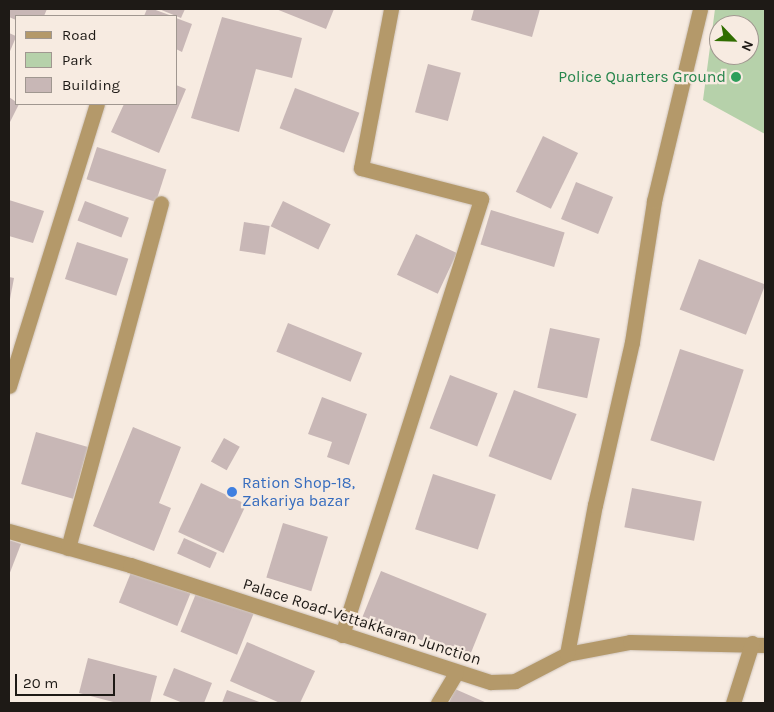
<!DOCTYPE html>
<html>
<head>
<meta charset="utf-8">
<style>
	body { margin:0 }
	#map { position:relative; width:774px; height:712px; overflow:hidden; background:#f7ebe1; font-family:Karla,sans-serif }
	div>[style] { position:absolute }
	[style*='--x'] { left:calc(var(--x)*1px); top:calc(var(--y)*1px); width:calc(var(--w)*1px); rotate:calc(var(--a)*1deg) }
	.green>* { inset:0; background:#b6d1aa }
	.building>* { inset:0; background:#c8b7b6; transform-origin:0 0 }
	.roads { filter:drop-shadow(0 0 1px #d0c5bc) drop-shadow(0 0 1px #d0c5bc) }
	.minor>* { height:15px; margin:-7.5px; padding:0 7.5px; transform-origin:7.5px; border-radius:7.5px; background:#b4996a }
	.dots>* { width:14px; height:14px; translate:-50% -50%; box-sizing:border-box; border:2px solid #f7ebe1; border-radius:50% }
	span { translate:-50% -50%; white-space:nowrap; text-align:center; line-height:1.15; -webkit-text-stroke:4.5px #f7ebe1; paint-order:stroke }
	.leisure-label { font-size:16px; color:#27864d }
	.right { translate:-100% -50%; text-align:right }
	.shop-label { font-size:16px; color:#366cbe }
	.left { translate:0 -50%; text-align:left }
	.street-label { font-size:16px; color:#1e1a16 }
	.frame { position:absolute; inset:0; border:10px solid #1e1a16; pointer-events:none }
	.legend { position:absolute; left:15px; top:15px; width:162px; height:90px; box-sizing:border-box; background:#f7ebe1; border:1px solid #a09790; margin:0; padding:6px 9px; list-style:none; font-size:15px; color:#1e1a16 }
	.legend li { display:flex; align-items:center; gap:10px; height:25px }
	.legend b { width:25px; border:1px solid #a09790 }
	.north { position:absolute; left:709px; top:15px; width:50px; height:50px; box-sizing:border-box; background:#f7ebe1; border:1px solid #a09790; border-radius:50%; rotate:114deg; font-size:14px; font-weight:700; line-height:20px; text-align:center; color:#1e1a16 }
	.north::after { content:''; display:block; margin:auto; width:18px; height:22px; background:#306d00; clip-path:polygon(50% 0,100% 100%,50% 72%,0 100%) }
	.scale { position:absolute; left:15px; top:674px; width:100px; height:22px; box-sizing:border-box; border:2px solid #1e1a16; border-top:0; padding-left:6px; font-size:15px; line-height:18px; white-space:nowrap; color:#1e1a16; -webkit-text-stroke:4px #f7ebe1; paint-order:stroke }
</style>
</head>
<body>
<div id="map">
	<div class="green">
		<i style="clip-path:polygon(evenodd,715px 9px,765px 9px,765px 134px,703px 100px,715px 9px,719px 25px,749px 25px,749px 55px,719px 55px,719px 25px)"></i>
	</div>
	<div class="building">
		<i style="clip-path:polygon(9px 9px,47px 9px,44px 16px,16px 16px,16px 20px,9px 17px)"></i>
		<i style="clip-path:polygon(147px 9px,153px 9px,172px 16px,144px 16px)"></i>
		<i style="clip-path:polygon(159px 9px,185px 9px,181px 18px)"></i>
		<i style="clip-path:polygon(276px 9px,334px 9px,326px 29px)"></i>
		<i style="clip-path:polygon(474px 9px,540px 9px,532px 37px,471px 20px)"></i>
		<i style="clip-path:polygon(222px 17px,302px 38px,292px 78px,256px 69px,239px 132px,191px 118px)"></i>
		<i style="clip-path:polygon(176px 18px,192px 24px,182px 52px,176px 49px)"></i>
		<i style="left:9px;top:33px;width:8px;height:58px;rotate:23deg"></i>
		<i style="left:428px;top:64px;width:34px;height:50px;rotate:15deg"></i>
		<i style="clip-path:polygon(176px 85px,186px 89px,159px 153px,111px 132px,124px 104px,176px 104px)"></i>
		<i style="left:295px;top:88px;width:69px;height:43px;rotate:21deg"></i>
		<i style="clip-path:polygon(9px 97px,19px 104px,9px 124px)"></i>
		<i style="left:543px;top:136px;width:39px;height:62px;rotate:26deg"></i>
		<i style="left:97px;top:147px;width:73px;height:34px;rotate:18deg"></i>
		<i style="left:576px;top:182px;width:40px;height:40px;rotate:22deg"></i>
		<i style="clip-path:polygon(9px 200px,44px 211px,33px 243px,9px 236px)"></i>
		<i style="left:85px;top:201px;width:47px;height:21px;rotate:21deg"></i>
		<i style="left:283px;top:201px;width:53px;height:28px;rotate:26deg"></i>
		<i style="left:491px;top:210px;width:77px;height:36px;rotate:17deg"></i>
		<i style="left:244px;top:222px;width:26px;height:29px;rotate:9deg"></i>
		<i style="left:416px;top:234px;width:45px;height:45px;rotate:25deg"></i>
		<i style="left:77px;top:242px;width:54px;height:39px;rotate:18deg"></i>
		<i style="left:699px;top:259px;width:71px;height:54px;rotate:21deg"></i>
		<i style="clip-path:polygon(9px 277px,14px 278px,10px 299px,9px 299px)"></i>
		<i style="left:288px;top:323px;width:80px;height:31px;rotate:22deg"></i>
		<i style="left:550px;top:328px;width:51px;height:61px;rotate:12deg"></i>
		<i style="left:680px;top:349px;width:67px;height:96px;rotate:18deg"></i>
		<i style="left:450px;top:375px;width:51px;height:57px;rotate:21deg"></i>
		<i style="left:514px;top:390px;width:67px;height:71px;rotate:21deg"></i>
		<i style="clip-path:polygon(322px 397px,367px 414px,349px 465px,327px 457px,332px 442px,308px 434px)"></i>
		<i style="clip-path:polygon(133px 427px,181px 447px,159px 503px,171px 508px,154px 551px,93px 526px)"></i>
		<i style="left:36px;top:432px;width:54px;height:54px;rotate:16deg"></i>
		<i style="left:224px;top:438px;width:18px;height:27px;rotate:29deg"></i>
		<i style="left:433px;top:474px;width:66px;height:58px;rotate:18deg"></i>
		<i style="left:201px;top:483px;width:50px;height:54px;rotate:25deg"></i>
		<i style="left:632px;top:488px;width:71px;height:40px;rotate:11deg"></i>
		<i style="left:283px;top:523px;width:47px;height:57px;rotate:17deg"></i>
		<i style="left:184px;top:538px;width:36px;height:17px;rotate:24deg"></i>
		<i style="clip-path:polygon(9px 540px,21px 544px,9px 575px)"></i>
		<i style="left:132px;top:570px;width:63px;height:35px;rotate:22deg"></i>
		<i style="left:381px;top:571px;width:114px;height:49px;rotate:22deg"></i>
		<i style="left:197px;top:591px;width:61px;height:44px;rotate:22deg"></i>
		<i style="clip-path:polygon(247px 642px,315px 671px,300px 703px,280px 703px,230px 681px)"></i>
		<i style="clip-path:polygon(88px 658px,157px 676px,150px 703px,117px 703px,79px 693px)"></i>
		<i style="clip-path:polygon(174px 668px,212px 683px,204px 703px,183px 703px,163px 695px)"></i>
		<i style="clip-path:polygon(455px 689px,487px 703px,449px 703px)"></i>
		<i style="clip-path:polygon(227px 690px,262px 703px,222px 703px)"></i>
	</div>
	<div class="roads">
		<div class="minor">
			<i style="--x:9;--y:386;--w:295;--a:-72.7"></i>
			<i style="--x:9;--y:531;--w:126;--a:15.7"></i>
			<i style="--x:130;--y:565;--w:379;--a:18"></i>
			<i style="--x:491;--y:682;--w:24;--a:-2"></i>
			<i style="--x:515;--y:681;--w:59;--a:-27.4"></i>
			<i style="--x:567;--y:654;--w:64;--a:-10.8"></i>
			<i style="--x:630;--y:642;--w:135;--a:1.3"></i>
			<i style="--x:68;--y:548;--w:357;--a:-74.9"></i>
			<i style="--x:342;--y:635;--w:458;--a:-72.3"></i>
			<i style="--x:481;--y:199;--w:124;--a:-165.5"></i>
			<i style="--x:361;--y:168;--w:162;--a:-79.3"></i>
			<i style="--x:567;--y:654;--w:152;--a:-79.4"></i>
			<i style="--x:595;--y:505;--w:167;--a:-77.2"></i>
			<i style="--x:632;--y:342;--w:143;--a:-81.1"></i>
			<i style="--x:654;--y:201;--w:197;--a:-76.5"></i>
			<i style="--x:438;--y:703;--w:35;--a:-59"></i>
			<i style="--x:733;--y:703;--w:63;--a:-72.4"></i>
		</div>
	</div>
	<div class="dots">
		<i style="left:736px;top:77px;background:#2e9e5b"></i>
		<i style="left:232px;top:492px;background:#3f7fe0"></i>
	</div>
	<div class="leisure-label">
		<span class="right" style="left:726px;top:77px">Police Quarters Ground</span>
	</div>
	<div class="shop-label">
		<span class="left" style="left:242px;top:492px">Ration Shop-18,<br>Zakariya bazar</span>
	</div>
	<div class="street-label">
		<span style="left:362px;top:622px;rotate:18deg">Palace Road-Vettakkaran Junction</span>
	</div>
	<div class="frame"></div>
	<ul class="legend">
	<li><b style="height:6px;background:#b4996a"></b>Road</li>
	<li><b style="height:14px;background:#b6d1aa"></b>Park</li>
	<li><b style="height:14px;background:#c8b7b6"></b>Building</li>
	</ul>
	<div class="north">N</div>
	<div class="scale">20 m</div>
</div>
</body>
</html>
